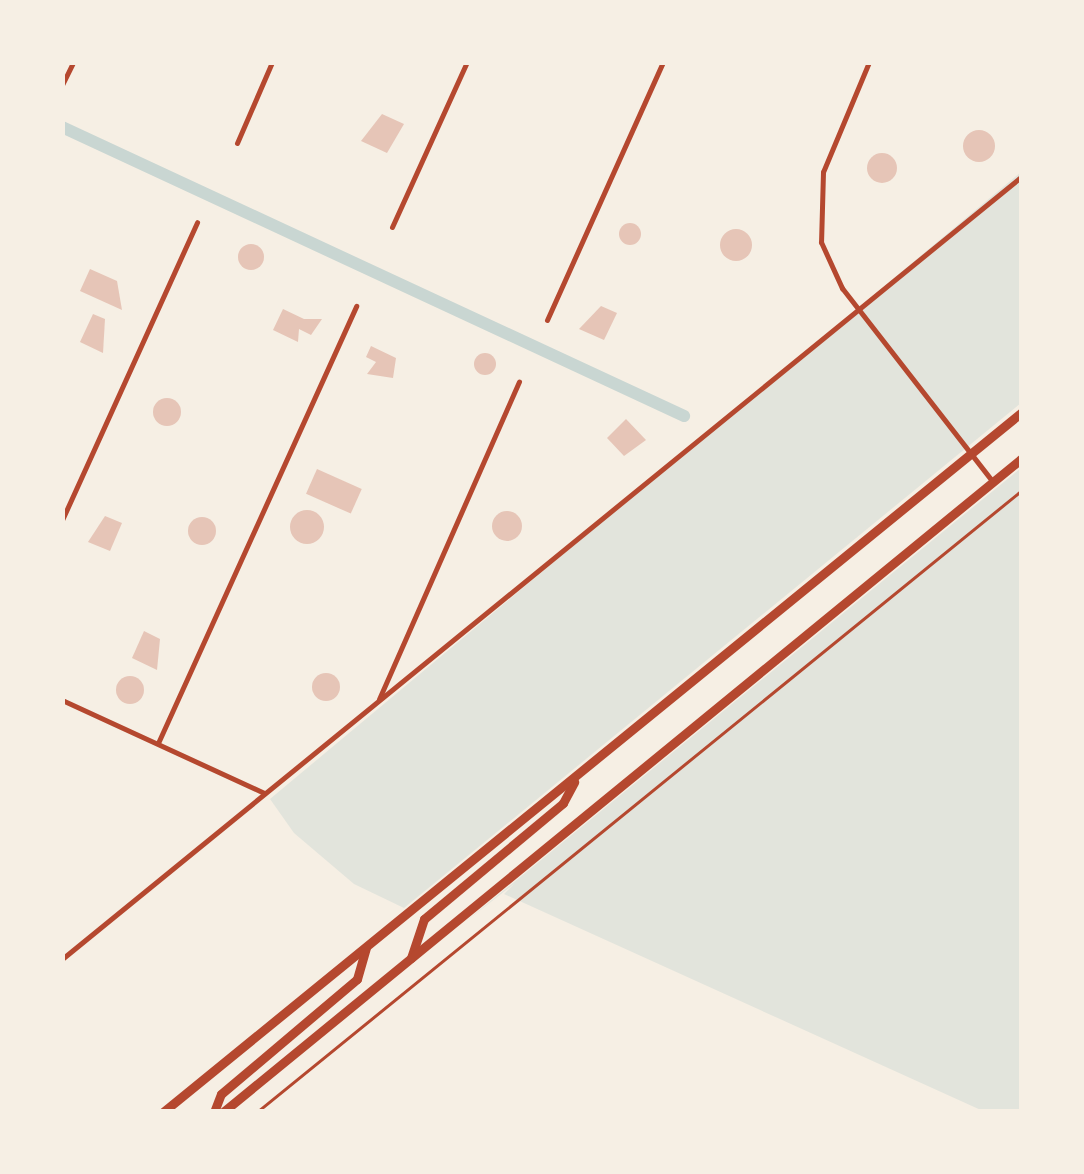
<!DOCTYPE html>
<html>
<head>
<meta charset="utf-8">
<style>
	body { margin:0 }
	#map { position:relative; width:1084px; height:1174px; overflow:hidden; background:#f6efe4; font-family:Arial,sans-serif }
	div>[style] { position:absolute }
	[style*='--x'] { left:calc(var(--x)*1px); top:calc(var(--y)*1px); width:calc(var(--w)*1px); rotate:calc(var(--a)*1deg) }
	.green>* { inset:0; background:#e2e4dc }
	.canal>* { height:12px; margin:-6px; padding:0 6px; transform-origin:6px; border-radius:6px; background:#c9d6d2 }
	.building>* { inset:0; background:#e6c5b7; transform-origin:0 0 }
	.round { border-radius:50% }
	.path>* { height:2.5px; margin:-1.25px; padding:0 1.25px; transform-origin:1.25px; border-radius:1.25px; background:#b5482f }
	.minor>* { height:5px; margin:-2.5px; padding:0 2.5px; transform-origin:2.5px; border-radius:2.5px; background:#b5482f }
	.trunk>* { height:9px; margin:-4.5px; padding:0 4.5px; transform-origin:4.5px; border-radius:4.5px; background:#b5482f }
	span { translate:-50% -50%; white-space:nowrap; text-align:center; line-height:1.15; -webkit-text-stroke:9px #f6efe4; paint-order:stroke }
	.frame { position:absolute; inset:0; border:65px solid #f6efe4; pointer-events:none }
</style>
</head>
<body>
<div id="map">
	<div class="green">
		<i style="clip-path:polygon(1021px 172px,1021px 403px,404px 908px,354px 884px,294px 833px,270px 799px)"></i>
		<i style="clip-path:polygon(1021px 468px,1021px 1111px,983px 1111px,504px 894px,514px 884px,465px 922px)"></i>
	</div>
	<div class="canal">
		<i style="--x:62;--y:127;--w:686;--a:24.92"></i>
	</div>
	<div class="building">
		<i style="clip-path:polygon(382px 114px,404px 124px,387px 153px,361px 141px)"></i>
		<i class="round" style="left:963px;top:130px;width:32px;height:32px"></i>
		<i class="round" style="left:867px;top:153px;width:30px;height:30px"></i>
		<i class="round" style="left:619px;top:223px;width:22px;height:22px"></i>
		<i class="round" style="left:720px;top:229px;width:32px;height:32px"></i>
		<i class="round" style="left:238px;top:244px;width:26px;height:26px"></i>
		<i style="clip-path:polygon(90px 269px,117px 281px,122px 310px,80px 291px)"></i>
		<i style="clip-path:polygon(601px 306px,617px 313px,604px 340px,579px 329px)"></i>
		<i style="clip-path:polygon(283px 309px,304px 319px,322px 319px,311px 335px,299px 329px,298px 342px,273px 330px)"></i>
		<i style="clip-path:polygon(93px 314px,105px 319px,103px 353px,80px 342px)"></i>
		<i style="clip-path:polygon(371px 346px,396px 358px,393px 378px,367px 374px,376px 362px,366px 357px)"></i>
		<i class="round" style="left:474px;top:353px;width:22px;height:22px"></i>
		<i class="round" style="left:153px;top:398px;width:28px;height:28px"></i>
		<i style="clip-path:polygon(626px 419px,646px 440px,624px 456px,607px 438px)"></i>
		<i style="left:317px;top:469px;width:49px;height:27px;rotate:24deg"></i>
		<i class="round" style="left:290px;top:510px;width:34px;height:34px"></i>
		<i class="round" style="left:492px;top:511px;width:30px;height:30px"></i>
		<i style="clip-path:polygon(105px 516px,122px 523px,110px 551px,88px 542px)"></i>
		<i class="round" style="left:188px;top:517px;width:28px;height:28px"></i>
		<i style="clip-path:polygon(144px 631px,160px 639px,157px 670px,132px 658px)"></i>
		<i class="round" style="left:312px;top:673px;width:28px;height:28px"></i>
		<i class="round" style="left:116px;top:676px;width:28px;height:28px"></i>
	</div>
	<div class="path">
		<i style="--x:257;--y:1112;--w:986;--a:-39.11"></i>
	</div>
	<div class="minor">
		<i style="--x:869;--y:62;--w:119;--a:112.7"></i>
		<i style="--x:823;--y:172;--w:70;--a:91.6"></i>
		<i style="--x:821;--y:242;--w:51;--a:65.5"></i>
		<i style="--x:842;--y:288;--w:246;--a:52.1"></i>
		<i style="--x:62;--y:85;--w:25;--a:-64"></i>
		<i style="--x:237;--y:143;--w:88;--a:-66.6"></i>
		<i style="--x:392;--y:227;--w:181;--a:-65.6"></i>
		<i style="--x:547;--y:320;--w:283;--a:-65.8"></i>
		<i style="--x:62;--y:520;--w:327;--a:-65.6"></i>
		<i style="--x:379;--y:699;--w:347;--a:-66.2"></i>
		<i style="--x:62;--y:700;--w:222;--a:24.7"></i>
		<i style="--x:158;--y:743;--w:480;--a:-65.6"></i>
		<i style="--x:62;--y:959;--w:1239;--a:-39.2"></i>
	</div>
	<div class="trunk">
		<i style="--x:411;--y:958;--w:41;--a:-71.6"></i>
		<i style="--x:424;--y:919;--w:181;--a:-39.8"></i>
		<i style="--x:563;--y:803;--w:24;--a:-62"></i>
		<i style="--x:163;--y:1112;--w:1108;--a:-39.18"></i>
		<i style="--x:214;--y:1112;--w:19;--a:-69"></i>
		<i style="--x:221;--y:1094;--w:178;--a:-40.2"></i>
		<i style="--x:357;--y:979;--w:32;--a:-74"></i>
		<i style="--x:223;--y:1112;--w:1033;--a:-39.3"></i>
	</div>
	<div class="frame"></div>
</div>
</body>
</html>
